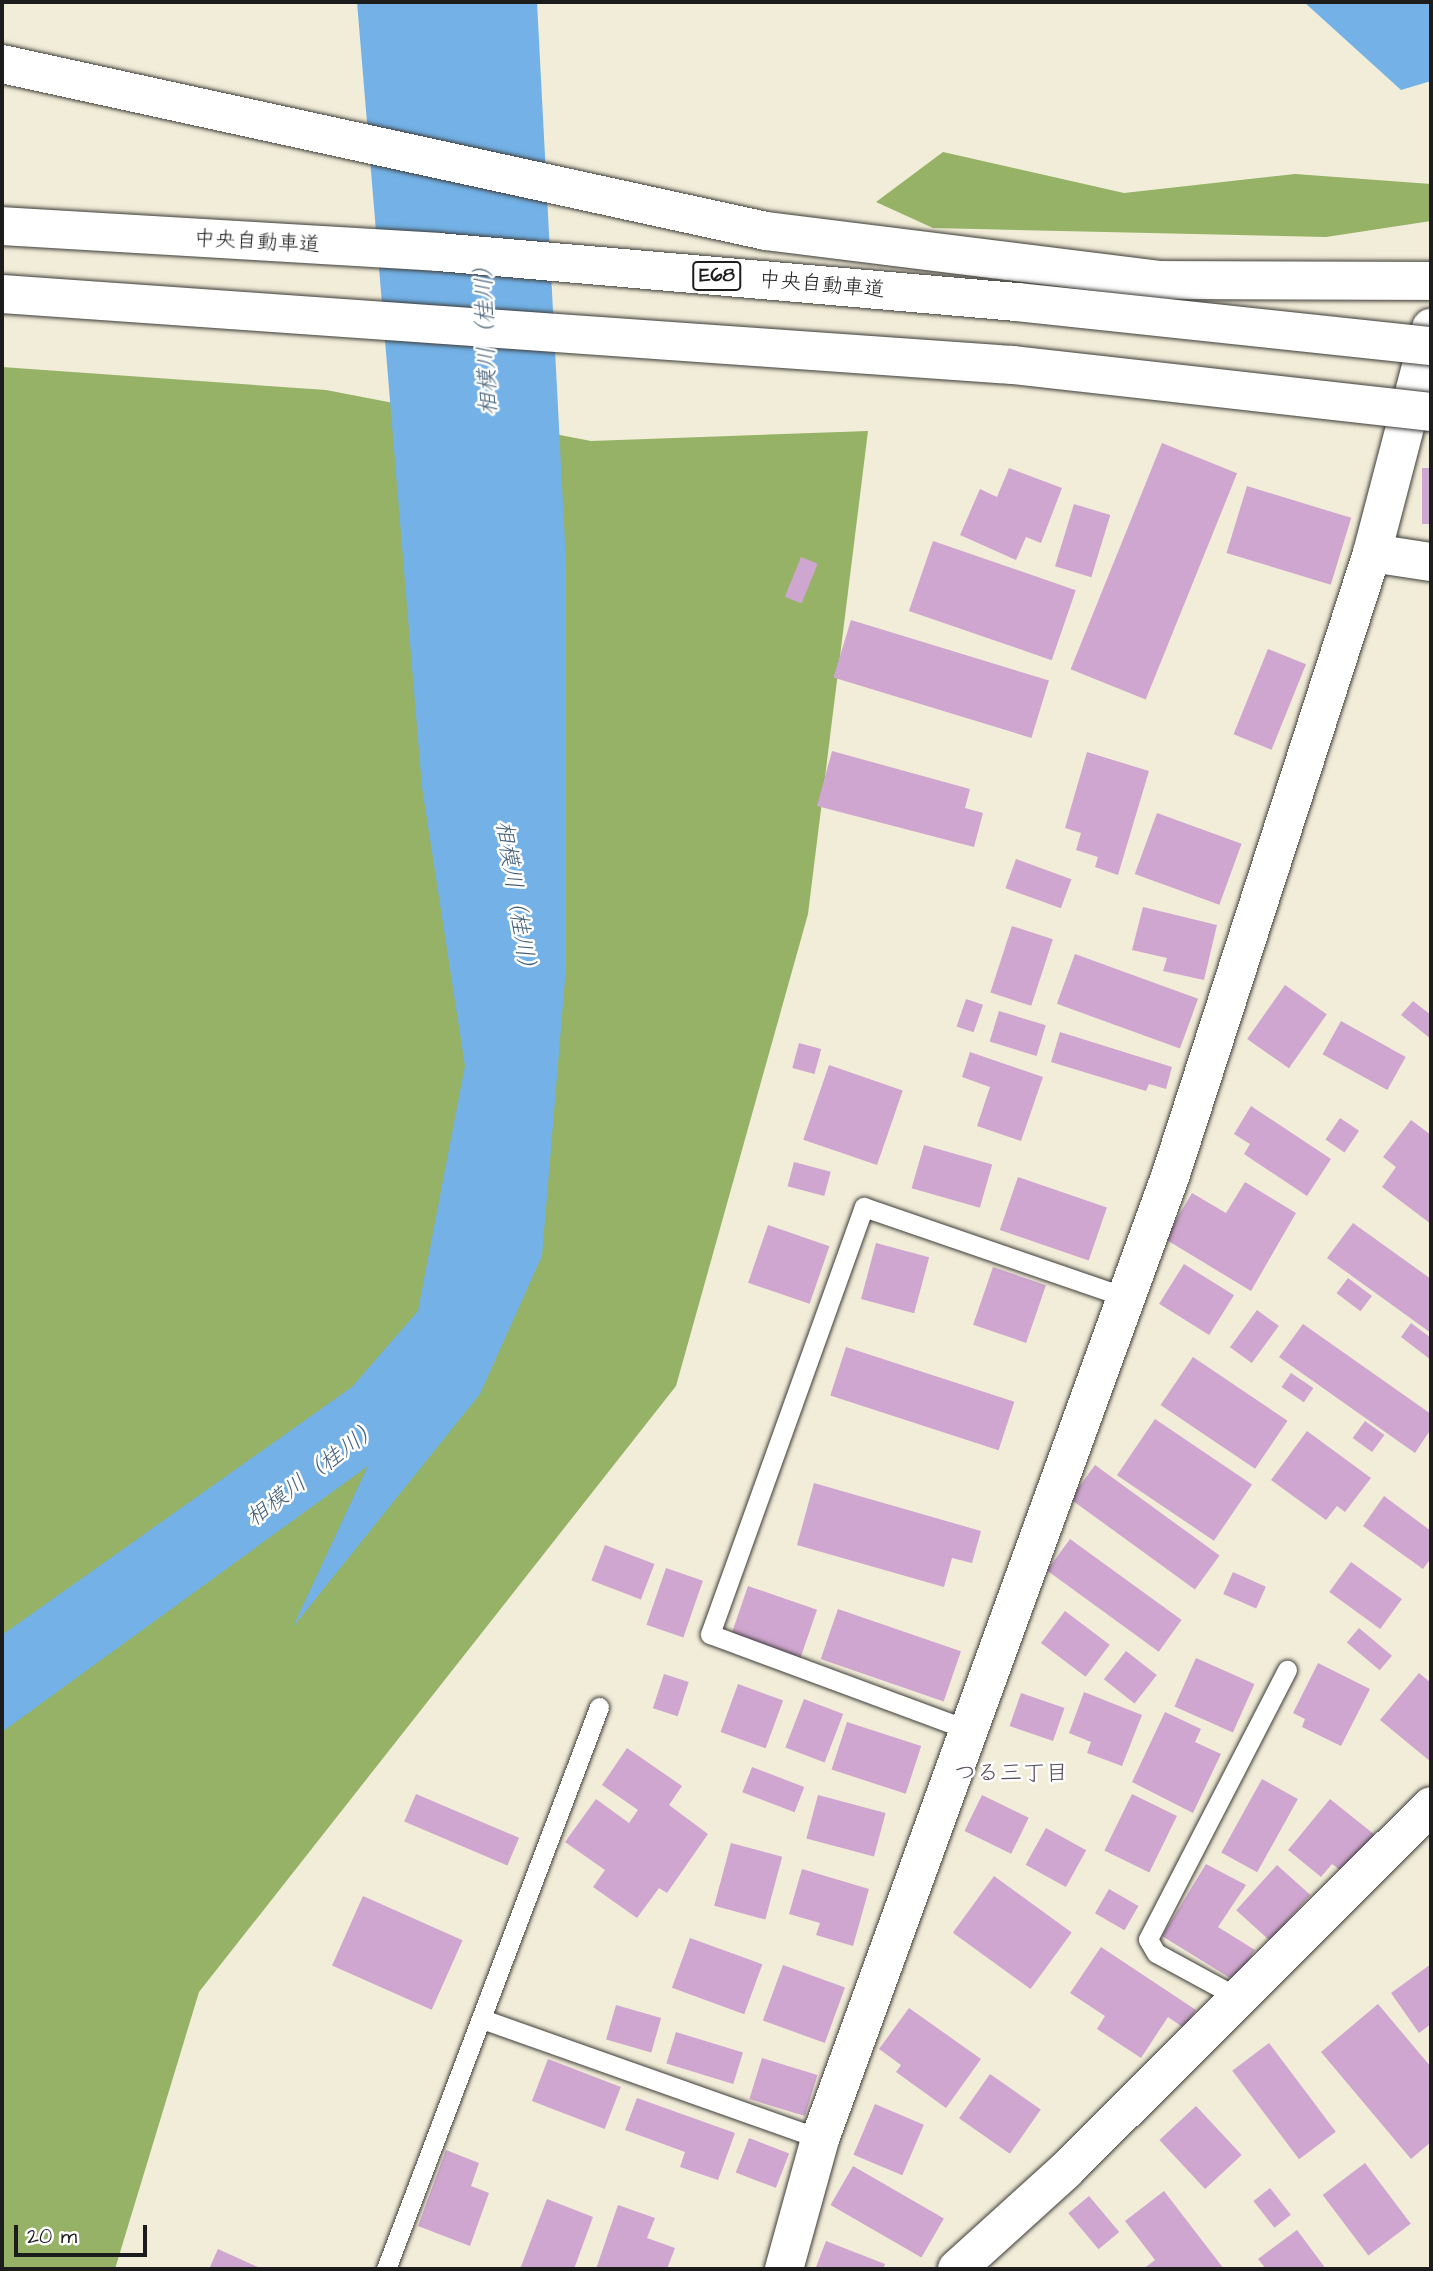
<!DOCTYPE html>
<html>
<head>
<meta charset="utf-8">
<style>
	body { margin:0 }
	#map { position:relative; width:1433px; height:2271px; overflow:hidden; background:#f2edd8; font-family:"Architects Daughter","Klee One",sans-serif }
	div>[style] { position:absolute }
	[style*='--x'] { left:calc(var(--x)*1px); top:calc(var(--y)*1px); width:calc(var(--w)*1px); rotate:calc(var(--a)*1deg) }
	.forest>* { inset:0; background:#95b266 }
	.water>* { inset:0; background:#73b1e6 }
	.building>* { inset:0; background:#cfa6cf; transform-origin:0 0 }
	.roads { filter:drop-shadow(0 0 2px #3c3b38) drop-shadow(0 0 2px #3c3b38) }
	.service>* { height:19px; margin:-9.5px; padding:0 9.5px; transform-origin:9.5px; border-radius:9.5px; background:#fff }
	.minor>* { height:38px; margin:-19px; padding:0 19px; transform-origin:19px; border-radius:19px; background:#fff }
	.tertiary>* { height:38px; margin:-19px; padding:0 19px; transform-origin:19px; border-radius:19px; background:#fff }
	.bridges { filter:drop-shadow(0 0 2px #3c3b38) drop-shadow(0 0 2px #3c3b38) }
	.motorway-bridge>* { height:38px; margin:-19px; padding:0 19px; transform-origin:19px; border-radius:19px; background:#fff }
	span { translate:-50% -50%; white-space:nowrap; text-align:center; line-height:1.15; -webkit-text-stroke:5px #fff; paint-order:stroke }
	.shield-label span { padding:2px 5px; background:#fff; border:2px solid; border-radius:5px; -webkit-text-stroke-width:0 }
	.shield-label { font-size:19px; color:#1c1c1c; font-weight:700 }
	.street-label { font-size:21px; color:#1c1c1c }
	.water-label { font-size:23px; color:#435f77; font-style:italic }
	.neighbourhood-label { font-size:23px; color:#5b4c5b }
	.frame { position:absolute; inset:0; border:4px solid #1c1c1c; pointer-events:none }
	.scale { position:absolute; left:14px; top:2225px; width:133px; height:32px; box-sizing:border-box; border:4px solid #1c1c1c; border-top:0; padding-left:9px; font-size:21px; line-height:24px; white-space:nowrap; color:#1c1c1c; -webkit-text-stroke:5px #fff; paint-order:stroke }
</style>
</head>
<body>
<div id="map">
	<div class="forest">
		<i style="clip-path:polygon(943px 152px,1124px 193px,1295px 174px,1431px 184px,1431px 221px,1326px 237px,933px 228px,876px 202px)"></i>
		<i style="clip-path:polygon(2px 367px,326px 390px,591px 441px,868px 431px,808px 914px,676px 1386px,199px 1992px,115px 2269px,2px 2269px)"></i>
	</div>
	<div class="water">
		<i style="clip-path:polygon(357px 2px,537px 2px,566px 562px,566px 968px,542px 1256px,480px 1394px,293px 1627px,368px 1466px,2px 1732px,2px 1635px,352px 1387px,418px 1311px,465px 1066px,422px 787px)"></i>
		<i style="clip-path:polygon(1304px 2px,1431px 2px,1431px 81px,1401px 90px)"></i>
	</div>
	<div class="building">
		<i style="left:1162px;top:443px;width:81px;height:244px;rotate:22deg"></i>
		<i style="clip-path:polygon(1009px 468px,1062px 488px,1041px 543px,1026px 537px,1016px 560px,960px 535px,980px 489px,997px 497px)"></i>
		<i style="left:1422px;top:468px;width:9px;height:56px"></i>
		<i style="left:1247px;top:486px;width:109px;height:70px;rotate:17deg"></i>
		<i style="left:1074px;top:504px;width:38px;height:65px;rotate:17deg"></i>
		<i style="left:933px;top:541px;width:151px;height:74px;rotate:19deg"></i>
		<i style="left:801px;top:557px;width:18px;height:43px;rotate:22deg"></i>
		<i style="left:851px;top:620px;width:207px;height:60px;rotate:17deg"></i>
		<i style="left:1268px;top:649px;width:41px;height:92px;rotate:22deg"></i>
		<i style="clip-path:polygon(832px 751px,970px 789px,965px 808px,983px 813px,974px 847px,817px 806px)"></i>
		<i style="clip-path:polygon(1087px 752px,1149px 771px,1118px 875px,1095px 867px,1098px 857px,1076px 850px,1081px 833px,1065px 828px)"></i>
		<i style="left:1157px;top:813px;width:90px;height:65px;rotate:20deg"></i>
		<i style="left:1016px;top:859px;width:59px;height:31px;rotate:20deg"></i>
		<i style="clip-path:polygon(1143px 907px,1217px 925px,1204px 980px,1163px 971px,1167px 958px,1132px 950px)"></i>
		<i style="left:1012px;top:926px;width:43px;height:70px;rotate:18deg"></i>
		<i style="left:1075px;top:954px;width:131px;height:53px;rotate:20deg"></i>
		<i style="left:1285px;top:985px;width:51px;height:66px;rotate:35deg"></i>
		<i style="left:966px;top:999px;width:18px;height:29px;rotate:19deg"></i>
		<i style="clip-path:polygon(1413px 1001px,1431px 1015px,1431px 1039px,1401px 1015px)"></i>
		<i style="left:999px;top:1011px;width:49px;height:32px;rotate:17deg"></i>
		<i style="left:1341px;top:1021px;width:74px;height:38px;rotate:29deg"></i>
		<i style="clip-path:polygon(1060px 1032px,1172px 1067px,1166px 1089px,1149px 1084px,1146px 1091px,1051px 1062px)"></i>
		<i style="left:799px;top:1043px;width:23px;height:26px;rotate:15deg"></i>
		<i style="clip-path:polygon(970px 1052px,1043px 1077px,1021px 1141px,977px 1126px,990px 1087px,962px 1077px)"></i>
		<i style="left:829px;top:1065px;width:78px;height:79px;rotate:19deg"></i>
		<i style="clip-path:polygon(1251px 1106px,1331px 1159px,1307px 1196px,1244px 1154px,1250px 1144px,1234px 1134px)"></i>
		<i style="left:1340px;top:1118px;width:23px;height:26px;rotate:34deg"></i>
		<i style="clip-path:polygon(1411px 1120px,1431px 1135px,1431px 1224px,1382px 1187px,1396px 1167px,1383px 1157px)"></i>
		<i style="left:924px;top:1145px;width:71px;height:45px;rotate:16deg"></i>
		<i style="left:794px;top:1162px;width:38px;height:25px;rotate:15deg"></i>
		<i style="left:1018px;top:1177px;width:94px;height:56px;rotate:19deg"></i>
		<i style="clip-path:polygon(1245px 1182px,1296px 1213px,1251px 1291px,1165px 1239px,1192px 1193px,1226px 1213px)"></i>
		<i style="clip-path:polygon(1353px 1223px,1431px 1279px,1431px 1333px,1327px 1258px)"></i>
		<i style="left:768px;top:1225px;width:65px;height:61px;rotate:19deg"></i>
		<i style="left:876px;top:1243px;width:55px;height:58px;rotate:15deg"></i>
		<i style="left:1184px;top:1264px;width:59px;height:47px;rotate:32deg"></i>
		<i style="left:993px;top:1267px;width:56px;height:61px;rotate:19deg"></i>
		<i style="left:1348px;top:1278px;width:30px;height:19px;rotate:37deg"></i>
		<i style="left:1257px;top:1310px;width:27px;height:46px;rotate:36deg"></i>
		<i style="clip-path:polygon(1411px 1323px,1431px 1338px,1431px 1360px,1401px 1337px)"></i>
		<i style="clip-path:polygon(1303px 1324px,1431px 1414px,1431px 1429px,1415px 1453px,1279px 1357px)"></i>
		<i style="left:846px;top:1347px;width:177px;height:51px;rotate:18deg"></i>
		<i style="left:1193px;top:1357px;width:114px;height:58px;rotate:34deg"></i>
		<i style="left:1291px;top:1373px;width:27px;height:17px;rotate:34deg"></i>
		<i style="left:1155px;top:1419px;width:117px;height:68px;rotate:34deg"></i>
		<i style="left:1365px;top:1421px;width:24px;height:21px;rotate:36deg"></i>
		<i style="clip-path:polygon(1307px 1431px,1371px 1478px,1345px 1512px,1337px 1506px,1326px 1520px,1271px 1480px)"></i>
		<i style="left:1095px;top:1465px;width:154px;height:42px;rotate:36deg"></i>
		<i style="clip-path:polygon(814px 1483px,981px 1531px,972px 1563px,952px 1558px,944px 1587px,797px 1545px)"></i>
		<i style="clip-path:polygon(1384px 1496px,1431px 1531px,1431px 1558px,1423px 1569px,1363px 1526px)"></i>
		<i style="left:1070px;top:1539px;width:138px;height:39px;rotate:36deg"></i>
		<i style="left:605px;top:1545px;width:53px;height:38px;rotate:21deg"></i>
		<i style="left:1351px;top:1562px;width:63px;height:37px;rotate:36deg"></i>
		<i style="left:666px;top:1568px;width:39px;height:60px;rotate:19deg"></i>
		<i style="left:1233px;top:1572px;width:36px;height:24px;rotate:24deg"></i>
		<i style="left:748px;top:1586px;width:73px;height:51px;rotate:19deg"></i>
		<i style="left:838px;top:1609px;width:130px;height:53px;rotate:19deg"></i>
		<i style="left:1065px;top:1611px;width:56px;height:40px;rotate:37deg"></i>
		<i style="left:1359px;top:1628px;width:43px;height:19px;rotate:40deg"></i>
		<i style="left:1126px;top:1651px;width:39px;height:36px;rotate:38deg"></i>
		<i style="left:1196px;top:1658px;width:64px;height:53px;rotate:24deg"></i>
		<i style="clip-path:polygon(1318px 1663px,1370px 1689px,1341px 1746px,1302px 1727px,1305px 1719px,1293px 1713px)"></i>
		<i style="clip-path:polygon(1419px 1673px,1431px 1683px,1431px 1762px,1380px 1720px)"></i>
		<i style="left:664px;top:1674px;width:26px;height:36px;rotate:18deg"></i>
		<i style="left:738px;top:1684px;width:48px;height:51px;rotate:20deg"></i>
		<i style="clip-path:polygon(1084px 1692px,1142px 1715px,1122px 1766px,1087px 1753px,1091px 1742px,1069px 1733px)"></i>
		<i style="left:1021px;top:1693px;width:46px;height:35px;rotate:19deg"></i>
		<i style="left:804px;top:1699px;width:42px;height:52px;rotate:21deg"></i>
		<i style="clip-path:polygon(1165px 1712px,1201px 1729px,1195px 1742px,1221px 1754px,1193px 1813px,1132px 1782px)"></i>
		<i style="left:847px;top:1722px;width:78px;height:50px;rotate:18deg"></i>
		<i style="clip-path:polygon(627px 1748px,682px 1786px,669px 1805px,708px 1834px,667px 1893px,659px 1888px,637px 1918px,593px 1887px,605px 1870px,565px 1842px,596px 1799px,629px 1823px,638px 1810px,602px 1785px)"></i>
		<i style="left:752px;top:1767px;width:56px;height:27px;rotate:21deg"></i>
		<i style="left:1262px;top:1779px;width:41px;height:84px;rotate:29deg"></i>
		<i style="left:416px;top:1794px;width:112px;height:30px;rotate:23deg"></i>
		<i style="left:1132px;top:1794px;width:50px;height:63px;rotate:26deg"></i>
		<i style="left:818px;top:1795px;width:70px;height:45px;rotate:15deg"></i>
		<i style="left:982px;top:1795px;width:52px;height:40px;rotate:26deg"></i>
		<i style="clip-path:polygon(1330px 1799px,1375px 1835px,1344px 1873px,1332px 1864px,1321px 1877px,1288px 1850px)"></i>
		<i style="left:1046px;top:1828px;width:46px;height:42px;rotate:29deg"></i>
		<i style="left:731px;top:1843px;width:53px;height:65px;rotate:15deg"></i>
		<i style="clip-path:polygon(1206px 1864px,1246px 1885px,1218px 1927px,1255px 1950px,1235px 1981px,1162px 1936px)"></i>
		<i style="left:1277px;top:1865px;width:45px;height:61px;rotate:42deg"></i>
		<i style="clip-path:polygon(802px 1869px,869px 1889px,853px 1946px,816px 1935px,820px 1923px,789px 1914px)"></i>
		<i style="left:994px;top:1876px;width:96px;height:70px;rotate:36deg"></i>
		<i style="left:1109px;top:1889px;width:34px;height:28px;rotate:30deg"></i>
		<i style="left:363px;top:1896px;width:109px;height:76px;rotate:24deg"></i>
		<i style="left:690px;top:1938px;width:77px;height:53px;rotate:20deg"></i>
		<i style="clip-path:polygon(1101px 1947px,1196px 2010px,1184px 2028px,1168px 2017px,1141px 2058px,1097px 2029px,1105px 2016px,1070px 1993px)"></i>
		<i style="clip-path:polygon(1431px 1964px,1431px 2024px,1419px 2033px,1391px 1993px)"></i>
		<i style="left:783px;top:1965px;width:66px;height:59px;rotate:20deg"></i>
		<i style="clip-path:polygon(1378px 2004px,1431px 2067px,1431px 2142px,1411px 2159px,1321px 2052px)"></i>
		<i style="left:616px;top:2005px;width:47px;height:36px;rotate:16deg"></i>
		<i style="clip-path:polygon(909px 2008px,981px 2059px,946px 2108px,896px 2072px,901px 2065px,879px 2049px)"></i>
		<i style="left:676px;top:2032px;width:70px;height:33px;rotate:17deg"></i>
		<i style="left:1269px;top:2043px;width:111px;height:46px;rotate:53deg"></i>
		<i style="left:762px;top:2058px;width:58px;height:43px;rotate:17deg"></i>
		<i style="left:548px;top:2059px;width:78px;height:45px;rotate:21deg"></i>
		<i style="left:990px;top:2074px;width:62px;height:54px;rotate:35deg"></i>
		<i style="clip-path:polygon(637px 2098px,735px 2133px,718px 2180px,680px 2167px,685px 2152px,625px 2130px)"></i>
		<i style="left:875px;top:2104px;width:53px;height:55px;rotate:23deg"></i>
		<i style="left:1196px;top:2106px;width:67px;height:50px;rotate:47deg"></i>
		<i style="left:749px;top:2138px;width:43px;height:37px;rotate:21deg"></i>
		<i style="clip-path:polygon(446px 2150px,479px 2163px,471px 2186px,489px 2193px,470px 2246px,418px 2226px)"></i>
		<i style="left:1365px;top:2163px;width:76px;height:53px;rotate:53deg"></i>
		<i style="left:853px;top:2166px;width:105px;height:45px;rotate:30deg"></i>
		<i style="left:1270px;top:2188px;width:34px;height:21px;rotate:52deg"></i>
		<i style="clip-path:polygon(1164px 2191px,1224px 2269px,1143px 2269px,1155px 2260px,1125px 2221px)"></i>
		<i style="left:1089px;top:2196px;width:47px;height:27px;rotate:50deg"></i>
		<i style="clip-path:polygon(547px 2199px,593px 2217px,574px 2269px,520px 2269px)"></i>
		<i style="clip-path:polygon(618px 2205px,655px 2218px,647px 2238px,675px 2248px,667px 2269px,596px 2269px)"></i>
		<i style="clip-path:polygon(1297px 2230px,1326px 2269px,1266px 2269px,1258px 2259px)"></i>
		<i style="clip-path:polygon(826px 2241px,885px 2264px,883px 2269px,816px 2267px)"></i>
		<i style="clip-path:polygon(218px 2249px,262px 2269px,209px 2269px)"></i>
	</div>
	<div class="roads">
		<div class="service">
			<i style="--x:969;--y:1730;--w:276;--a:-159.7"></i>
			<i style="--x:710;--y:1634;--w:454;--a:-70.2"></i>
			<i style="--x:864;--y:1207;--w:279;--a:19"></i>
			<i style="--x:1239;--y:1998;--w:94;--a:-151.5"></i>
			<i style="--x:1156;--y:1953;--w:16;--a:-120"></i>
			<i style="--x:1148;--y:1939;--w:303;--a:-62.7"></i>
			<i style="--x:482;--y:2019;--w:359;--a:19.5"></i>
			<i style="--x:386;--y:2269;--w:601;--a:-69.24"></i>
		</div>
		<div class="minor">
			<i style="--x:766;--y:231;--w:399;--a:7.1"></i>
			<i style="--x:1162;--y:280;--w:269;--a:0.2"></i>
			<i style="--x:1372;--y:553;--w:60;--a:8.7"></i>
			<i style="--x:784;--y:2269;--w:135;--a:-74.5"></i>
			<i style="--x:820;--y:2139;--w:1027;--a:-70.01"></i>
			<i style="--x:1171;--y:1174;--w:653;--a:-72.06"></i>
			<i style="--x:1372;--y:553;--w:233;--a:-75.3"></i>
			<i style="--x:957;--y:2269;--w:147;--a:-42.2"></i>
			<i style="--x:1066;--y:2170;--w:515;--a:-44.92"></i>
		</div>
		<div class="tertiary">
			<i style="--x:2;--y:64;--w:782;--a:12.33"></i>
		</div>
	</div>
	<div class="bridges">
		<div class="motorway-bridge">
			<i style="--x:2;--y:226;--w:437;--a:3.4"></i>
			<i style="--x:438;--y:252;--w:581;--a:4.94"></i>
			<i style="--x:1017;--y:302;--w:416;--a:6.1"></i>
			<i style="--x:2;--y:294;--w:1013;--a:4.02"></i>
			<i style="--x:1013;--y:365;--w:421;--a:6.4"></i>
		</div>
	</div>
	<div class="shield-label">
		<span style="left:717px;top:276px">E68</span>
	</div>
	<div class="street-label">
		<span style="left:257px;top:242px;rotate:3deg">中央自動車道</span>
		<span style="left:822px;top:285px;rotate:5deg">中央自動車道</span>
	</div>
	<div class="water-label">
		<span style="left:486px;top:335px;rotate:-92deg">相模川（桂川）</span>
		<span style="left:516px;top:900px;rotate:81deg">相模川（桂川）</span>
		<span style="left:313px;top:1473px;rotate:-37deg">相模川（桂川）</span>
	</div>
	<div class="neighbourhood-label">
		<span style="left:1011px;top:1773px">つる三丁目</span>
	</div>
	<div class="frame"></div>
	<div class="scale">20 m</div>
</div>
</body>
</html>
